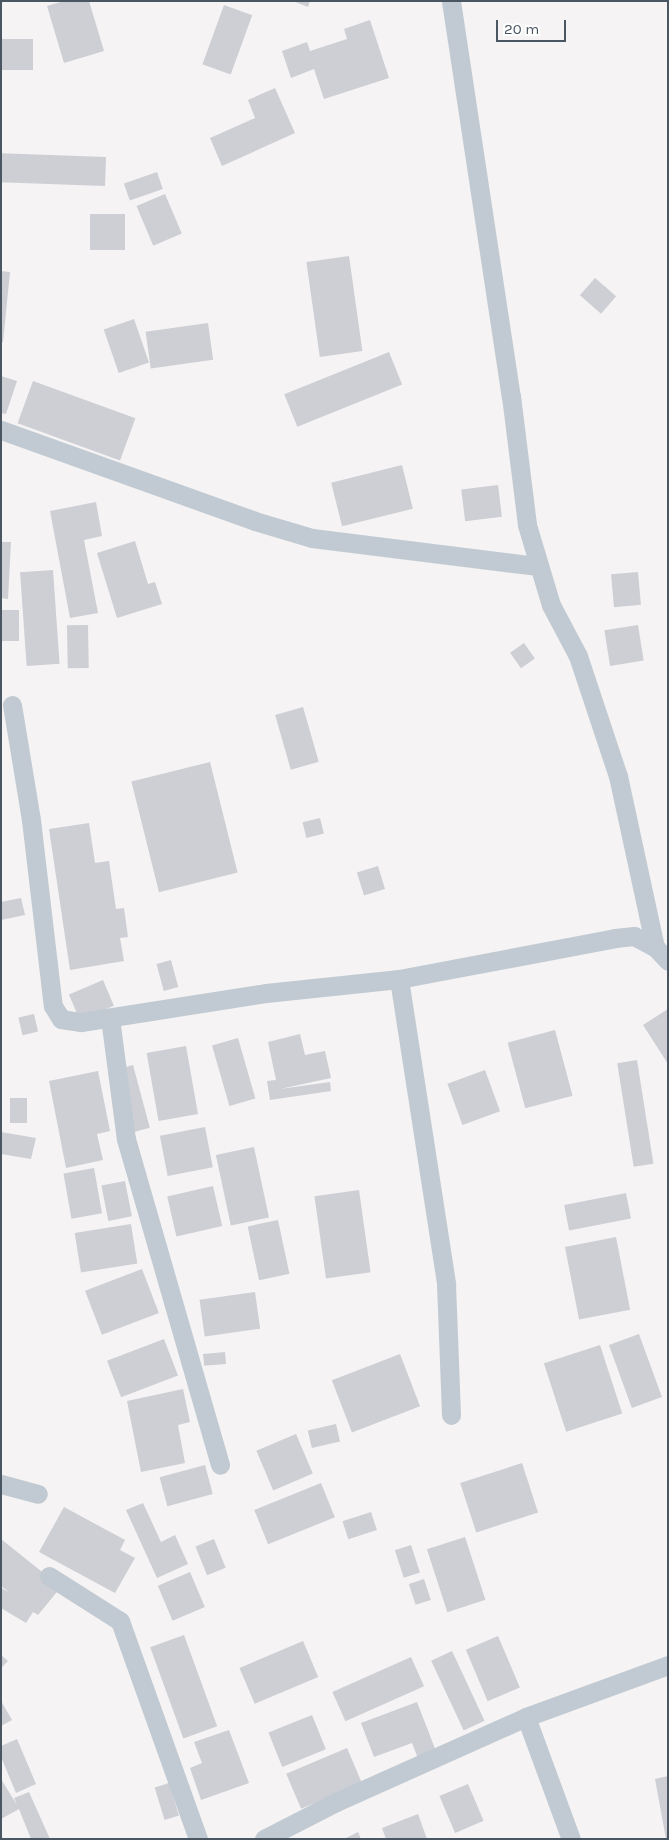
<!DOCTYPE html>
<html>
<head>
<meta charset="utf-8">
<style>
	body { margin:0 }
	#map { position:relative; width:669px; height:1840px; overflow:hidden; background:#f5f3f3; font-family:Karla,sans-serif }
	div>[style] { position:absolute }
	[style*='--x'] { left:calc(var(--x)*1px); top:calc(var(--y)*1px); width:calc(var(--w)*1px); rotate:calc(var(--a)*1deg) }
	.building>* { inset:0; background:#cdcfd5; transform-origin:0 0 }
	.minor>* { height:19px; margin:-9.5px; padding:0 9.5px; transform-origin:9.5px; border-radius:9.5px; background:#c1cad2 }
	span { translate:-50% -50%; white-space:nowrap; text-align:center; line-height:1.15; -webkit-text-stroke:4px #fff; paint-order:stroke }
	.frame { position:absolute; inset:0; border:2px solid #4a5661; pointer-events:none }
	.scale { position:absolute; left:496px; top:20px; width:70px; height:22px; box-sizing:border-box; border:2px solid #4a5661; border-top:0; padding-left:6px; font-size:15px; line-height:18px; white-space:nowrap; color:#4a5661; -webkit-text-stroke:4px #fff; paint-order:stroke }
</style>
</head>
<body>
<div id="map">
	<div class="building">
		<i style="clip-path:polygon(64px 1px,89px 1px,104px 51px,64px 63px,47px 6px)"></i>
		<i style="clip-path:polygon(293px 1px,310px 1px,308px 7px)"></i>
		<i style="left:224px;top:5px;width:30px;height:63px;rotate:20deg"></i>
		<i style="clip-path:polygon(370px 20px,389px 78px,324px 99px,314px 69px,291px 78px,282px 51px,307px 42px,310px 51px,347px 39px,344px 29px)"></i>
		<i style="left:1px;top:39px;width:32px;height:31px"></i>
		<i style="clip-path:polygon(275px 88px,295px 133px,222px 166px,210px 138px,255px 118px,248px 100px)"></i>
		<i style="left:106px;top:157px;width:29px;height:105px;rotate:92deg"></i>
		<i style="left:157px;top:172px;width:18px;height:35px;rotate:71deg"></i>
		<i style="left:165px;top:194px;width:43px;height:31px;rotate:67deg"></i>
		<i style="left:90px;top:214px;width:35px;height:36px"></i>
		<i style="left:349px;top:256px;width:96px;height:43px;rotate:82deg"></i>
		<i style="clip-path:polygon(1px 271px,10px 272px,3px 342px,1px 342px)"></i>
		<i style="left:595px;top:278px;width:28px;height:23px;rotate:41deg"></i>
		<i style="left:134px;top:319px;width:46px;height:32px;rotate:71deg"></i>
		<i style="left:208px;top:323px;width:37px;height:63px;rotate:82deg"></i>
		<i style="left:389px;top:352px;width:35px;height:113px;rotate:68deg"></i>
		<i style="clip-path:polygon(1px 376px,17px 381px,6px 414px,1px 413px)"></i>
		<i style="left:33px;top:381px;width:109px;height:45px;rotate:20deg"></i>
		<i style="left:402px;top:465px;width:45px;height:73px;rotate:76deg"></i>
		<i style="left:498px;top:485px;width:32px;height:37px;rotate:83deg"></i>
		<i style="clip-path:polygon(96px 502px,102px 536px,84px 540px,98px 613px,70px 618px,50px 511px)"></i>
		<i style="clip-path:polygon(135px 541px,148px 584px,155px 582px,162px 604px,117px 618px,97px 553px)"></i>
		<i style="clip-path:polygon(1px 542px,11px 542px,8px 599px,1px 598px)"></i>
		<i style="left:53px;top:570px;width:94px;height:33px;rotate:86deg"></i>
		<i style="left:638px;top:572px;width:33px;height:27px;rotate:85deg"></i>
		<i style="left:1px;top:610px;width:18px;height:31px"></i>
		<i style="left:88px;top:625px;width:43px;height:21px;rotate:89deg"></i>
		<i style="left:638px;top:625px;width:36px;height:34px;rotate:81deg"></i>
		<i style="left:524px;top:643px;width:19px;height:17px;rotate:55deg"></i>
		<i style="left:303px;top:707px;width:57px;height:29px;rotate:74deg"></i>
		<i style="left:210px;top:762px;width:114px;height:81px;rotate:76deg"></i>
		<i style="left:320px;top:818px;width:16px;height:18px;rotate:76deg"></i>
		<i style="clip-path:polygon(89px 823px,95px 863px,109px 861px,116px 909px,124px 908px,128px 937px,120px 938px,124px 961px,70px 970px,49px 829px)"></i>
		<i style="left:378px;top:866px;width:24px;height:22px;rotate:73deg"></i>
		<i style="clip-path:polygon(21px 898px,25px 915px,1px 920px,1px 902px)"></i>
		<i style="left:171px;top:960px;width:28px;height:15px;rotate:75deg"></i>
		<i style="left:103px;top:980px;width:28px;height:37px;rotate:67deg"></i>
		<i style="clip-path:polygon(668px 1009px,668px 1064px,643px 1025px)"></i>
		<i style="left:34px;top:1014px;width:18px;height:16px;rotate:77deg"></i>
		<i style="left:555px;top:1030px;width:68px;height:49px;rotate:75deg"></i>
		<i style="clip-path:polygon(300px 1034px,305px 1055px,325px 1051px,331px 1078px,280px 1089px,330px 1082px,331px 1091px,270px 1100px,267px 1081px,276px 1080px,268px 1042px)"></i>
		<i style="left:238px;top:1038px;width:63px;height:27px;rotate:74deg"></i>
		<i style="left:186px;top:1046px;width:69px;height:40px;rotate:80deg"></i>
		<i style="left:637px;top:1060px;width:105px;height:20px;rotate:81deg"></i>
		<i style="left:133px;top:1065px;width:65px;height:21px;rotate:75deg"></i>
		<i style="left:485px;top:1070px;width:44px;height:40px;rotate:70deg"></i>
		<i style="clip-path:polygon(98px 1071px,110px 1131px,97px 1134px,103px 1160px,66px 1168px,49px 1081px)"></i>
		<i style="left:10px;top:1098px;width:17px;height:25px"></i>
		<i style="left:205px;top:1127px;width:41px;height:46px;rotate:79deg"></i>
		<i style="clip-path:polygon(1px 1132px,36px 1138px,31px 1159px,1px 1154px)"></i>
		<i style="left:254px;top:1147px;width:72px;height:39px;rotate:78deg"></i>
		<i style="left:94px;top:1168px;width:46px;height:31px;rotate:80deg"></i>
		<i style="left:125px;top:1181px;width:36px;height:24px;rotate:79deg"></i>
		<i style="left:213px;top:1186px;width:41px;height:47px;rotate:77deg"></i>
		<i style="left:359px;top:1190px;width:83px;height:45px;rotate:82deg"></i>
		<i style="left:626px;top:1193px;width:26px;height:63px;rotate:79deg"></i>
		<i style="left:278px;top:1220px;width:55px;height:31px;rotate:78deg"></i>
		<i style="left:131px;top:1224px;width:40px;height:57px;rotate:81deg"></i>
		<i style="left:616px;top:1237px;width:74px;height:52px;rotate:79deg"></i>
		<i style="left:142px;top:1269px;width:47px;height:61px;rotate:69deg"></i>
		<i style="left:255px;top:1292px;width:37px;height:56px;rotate:82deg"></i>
		<i style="left:639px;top:1334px;width:67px;height:32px;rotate:70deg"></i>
		<i style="left:164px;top:1339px;width:39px;height:61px;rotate:69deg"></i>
		<i style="left:600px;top:1345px;width:72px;height:59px;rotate:72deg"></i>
		<i style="left:225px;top:1352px;width:12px;height:22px;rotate:85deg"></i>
		<i style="left:400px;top:1354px;width:56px;height:73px;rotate:69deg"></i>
		<i style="clip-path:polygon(183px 1389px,190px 1422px,178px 1425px,185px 1463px,141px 1472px,127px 1401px)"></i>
		<i style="left:336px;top:1424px;width:18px;height:29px;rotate:77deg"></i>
		<i style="left:296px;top:1434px;width:43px;height:43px;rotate:67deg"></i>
		<i style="left:522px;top:1463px;width:52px;height:65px;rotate:72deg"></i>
		<i style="left:205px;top:1465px;width:30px;height:47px;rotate:75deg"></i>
		<i style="left:321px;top:1483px;width:37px;height:72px;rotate:68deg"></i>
		<i style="clip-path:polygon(143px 1503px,161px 1542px,175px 1535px,188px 1564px,157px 1578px,126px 1510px)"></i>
		<i style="clip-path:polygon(64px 1507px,125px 1540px,120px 1550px,135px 1558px,115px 1593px,39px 1552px)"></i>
		<i style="left:371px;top:1512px;width:19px;height:30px;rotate:72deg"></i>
		<i style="left:465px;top:1537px;width:66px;height:40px;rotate:72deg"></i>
		<i style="clip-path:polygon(1px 1539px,61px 1587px,38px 1615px,33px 1612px,26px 1623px,1px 1608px,1px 1588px,9px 1592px,1px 1586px)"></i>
		<i style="left:214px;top:1539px;width:31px;height:20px;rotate:68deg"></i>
		<i style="left:411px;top:1545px;width:29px;height:17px;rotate:72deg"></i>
		<i style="left:190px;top:1572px;width:38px;height:35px;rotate:67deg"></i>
		<i style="left:424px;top:1579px;width:22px;height:16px;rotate:72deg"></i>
		<i style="left:184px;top:1635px;width:97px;height:36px;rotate:70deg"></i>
		<i style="left:498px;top:1636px;width:56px;height:35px;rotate:67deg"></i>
		<i style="left:303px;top:1641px;width:39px;height:69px;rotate:67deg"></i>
		<i style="left:452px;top:1651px;width:77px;height:23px;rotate:65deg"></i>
		<i style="clip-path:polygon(1px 1655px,8px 1661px,1px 1668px)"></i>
		<i style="left:411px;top:1657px;width:32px;height:86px;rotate:66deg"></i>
		<i style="clip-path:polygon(1px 1701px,12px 1720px,1px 1726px)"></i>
		<i style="clip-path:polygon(417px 1702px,439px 1759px,421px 1766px,412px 1743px,374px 1757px,361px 1723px)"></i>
		<i style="left:312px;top:1715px;width:37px;height:47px;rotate:68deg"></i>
		<i style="clip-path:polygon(229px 1730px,249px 1783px,201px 1800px,190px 1768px,202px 1763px,194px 1742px)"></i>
		<i style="clip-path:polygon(17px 1739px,36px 1784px,16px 1793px,1px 1757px,1px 1746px)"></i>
		<i style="left:347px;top:1748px;width:38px;height:66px;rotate:67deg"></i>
		<i style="clip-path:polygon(668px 1776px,668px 1839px,666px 1839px,655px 1779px)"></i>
		<i style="clip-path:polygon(1px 1779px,17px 1805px,14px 1798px,29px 1792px,50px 1839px,31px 1839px,19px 1809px,1px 1819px)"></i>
		<i style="left:169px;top:1783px;width:34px;height:15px;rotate:73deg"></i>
		<i style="left:468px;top:1784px;width:40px;height:31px;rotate:67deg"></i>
		<i style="clip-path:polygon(418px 1814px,427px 1839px,386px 1839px,382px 1828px)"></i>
		<i style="clip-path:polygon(358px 1832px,361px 1839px,344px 1839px)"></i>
	</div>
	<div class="minor">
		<i style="--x:451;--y:1;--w:400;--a:81.4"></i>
		<i style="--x:511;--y:396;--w:130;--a:82.9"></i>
		<i style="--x:527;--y:525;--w:84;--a:73.3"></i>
		<i style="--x:551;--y:605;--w:58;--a:62.1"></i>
		<i style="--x:578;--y:656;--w:126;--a:71.6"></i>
		<i style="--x:618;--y:776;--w:175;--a:77.8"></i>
		<i style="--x:1;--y:430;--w:270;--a:19.7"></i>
		<i style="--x:255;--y:521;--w:59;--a:16.6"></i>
		<i style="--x:312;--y:538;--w:226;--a:7.1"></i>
		<i style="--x:12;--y:705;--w:117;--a:80.6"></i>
		<i style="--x:31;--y:820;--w:187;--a:83.3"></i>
		<i style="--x:53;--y:1006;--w:15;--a:58"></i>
		<i style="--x:61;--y:1019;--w:20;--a:9"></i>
		<i style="--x:81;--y:1022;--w:187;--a:-8.9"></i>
		<i style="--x:266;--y:993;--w:134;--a:-6"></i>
		<i style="--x:399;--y:979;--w:220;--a:-10.7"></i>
		<i style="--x:615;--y:938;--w:19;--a:-6"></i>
		<i style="--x:634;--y:936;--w:24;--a:28"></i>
		<i style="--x:655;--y:947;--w:19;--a:47"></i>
		<i style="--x:399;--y:979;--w:309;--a:81.2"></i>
		<i style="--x:446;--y:1284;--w:131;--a:87.8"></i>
		<i style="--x:110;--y:1018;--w:122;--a:82.5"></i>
		<i style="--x:126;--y:1139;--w:339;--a:73.9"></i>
		<i style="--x:1;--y:1484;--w:38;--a:15"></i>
		<i style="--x:49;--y:1576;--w:84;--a:32.4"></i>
		<i style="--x:120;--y:1621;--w:232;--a:70.3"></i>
		<i style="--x:526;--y:1717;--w:130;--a:69.8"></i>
		<i style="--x:264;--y:1839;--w:81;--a:-27.2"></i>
		<i style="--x:336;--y:1802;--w:208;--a:-24.1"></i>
		<i style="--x:526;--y:1717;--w:151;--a:-20.1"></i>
	</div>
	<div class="frame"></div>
	<div class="scale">20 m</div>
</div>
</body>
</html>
